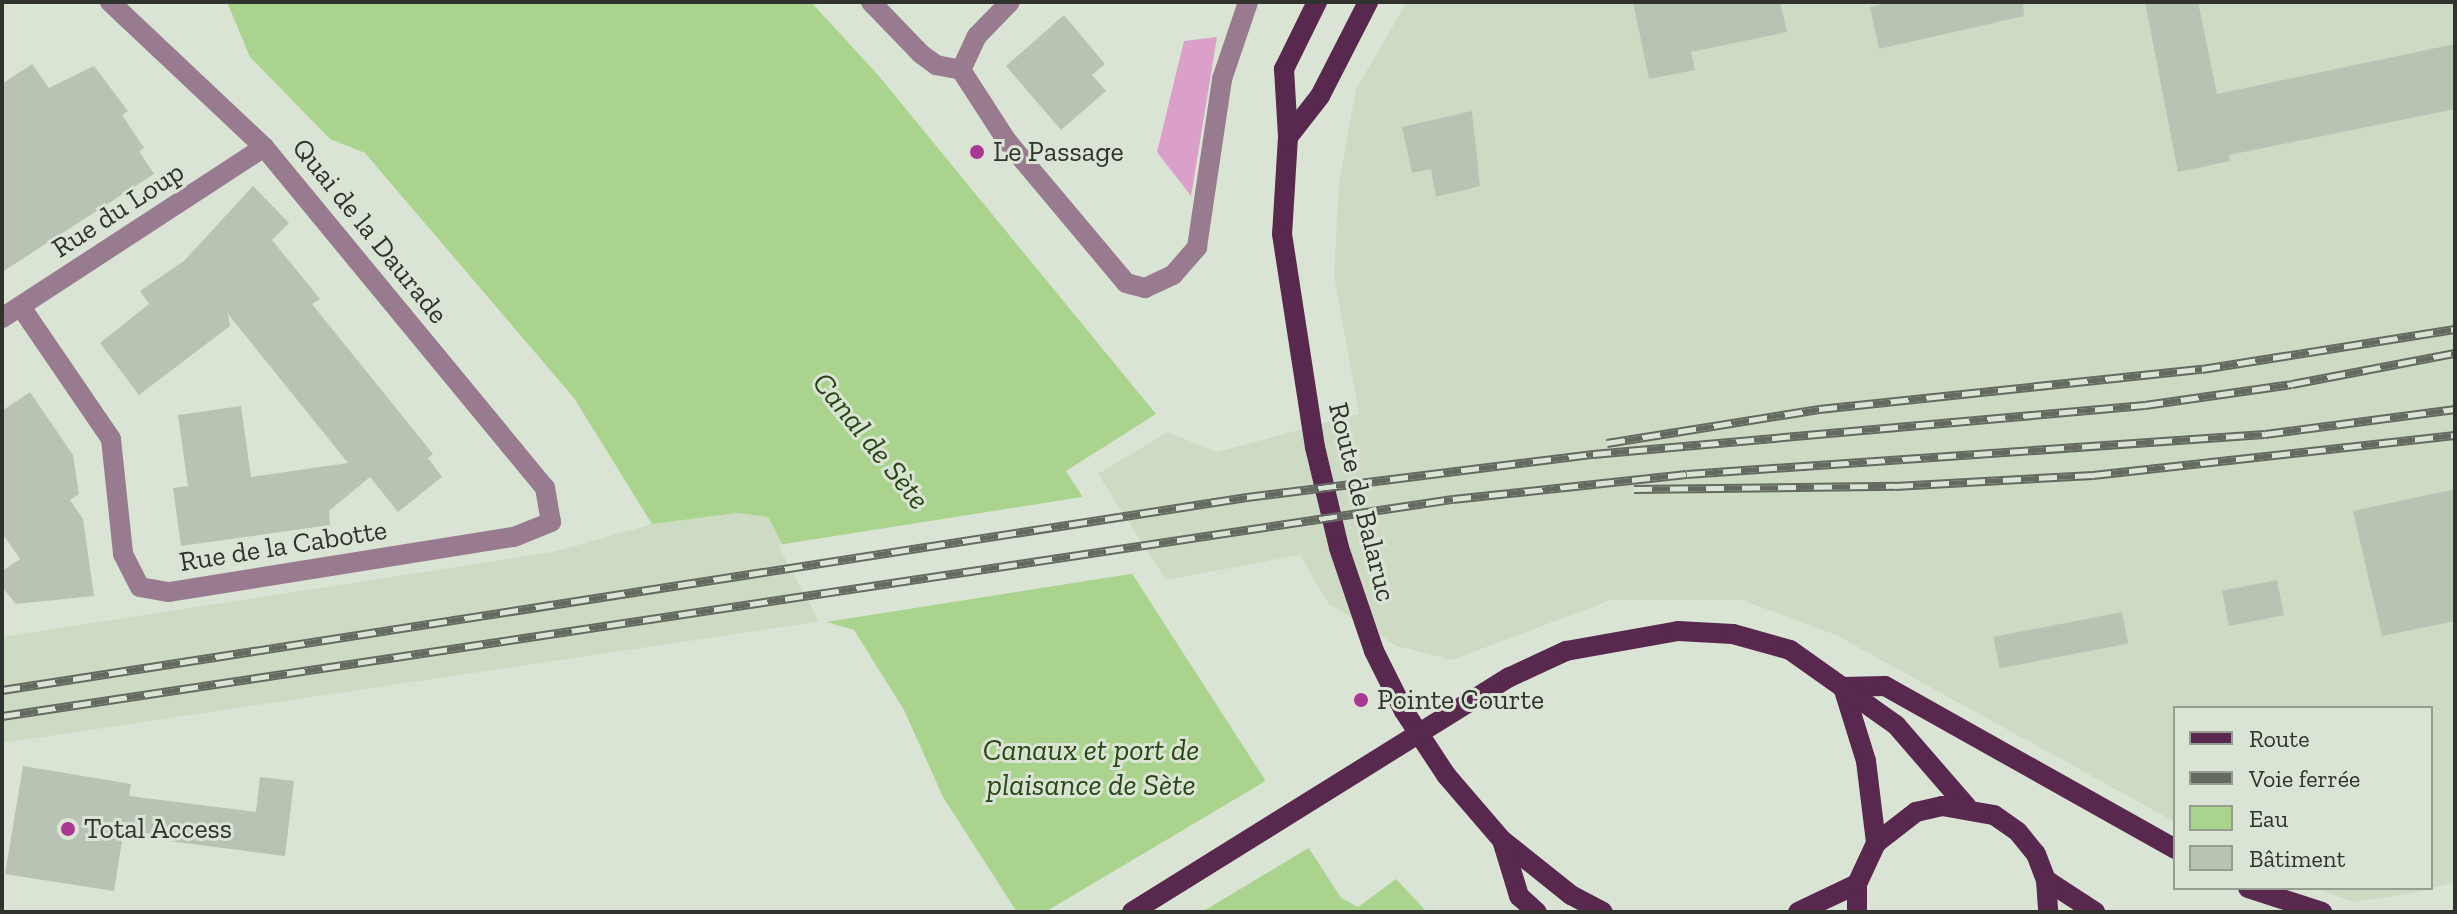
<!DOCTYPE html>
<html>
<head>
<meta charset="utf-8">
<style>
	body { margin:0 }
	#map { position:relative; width:2457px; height:914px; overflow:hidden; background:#dae4d4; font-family:"Zilla Slab",serif }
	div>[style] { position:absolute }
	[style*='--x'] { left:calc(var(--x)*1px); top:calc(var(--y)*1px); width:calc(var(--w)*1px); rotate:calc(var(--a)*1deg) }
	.built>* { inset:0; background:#cddbc5 }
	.green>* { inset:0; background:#daa0ca }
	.water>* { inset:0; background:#aad48d }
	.pier>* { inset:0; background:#dae4d4 }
	.building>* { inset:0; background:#b9c3b4; transform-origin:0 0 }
	.minor>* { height:20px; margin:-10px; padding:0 10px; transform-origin:10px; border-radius:10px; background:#997b90 }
	.major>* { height:20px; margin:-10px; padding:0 10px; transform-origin:10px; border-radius:10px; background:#59284e }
	.rail>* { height:9px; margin-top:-4.5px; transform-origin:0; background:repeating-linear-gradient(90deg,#dae4d4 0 18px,#656a61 0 36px); box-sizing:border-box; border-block:2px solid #656a61 }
	.dots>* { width:22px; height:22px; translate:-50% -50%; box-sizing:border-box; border:4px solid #dae4d4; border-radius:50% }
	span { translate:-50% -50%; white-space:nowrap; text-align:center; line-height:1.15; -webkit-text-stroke:6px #dae4d4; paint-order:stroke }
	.poi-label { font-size:28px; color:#30332d }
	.left { translate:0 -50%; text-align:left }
	.street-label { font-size:28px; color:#30332d }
	.water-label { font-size:30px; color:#2b4615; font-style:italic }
	.frame { position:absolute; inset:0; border:4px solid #30332d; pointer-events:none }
	.legend { position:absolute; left:2173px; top:706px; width:260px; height:184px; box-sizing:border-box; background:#dae4d4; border:2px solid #969d91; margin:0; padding:10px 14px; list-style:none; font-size:24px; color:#30332d }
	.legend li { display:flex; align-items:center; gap:16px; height:40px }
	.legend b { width:40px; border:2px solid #969d91 }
</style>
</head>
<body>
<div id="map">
	<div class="built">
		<i style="clip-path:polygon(1407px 2px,2455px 2px,2455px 882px,2408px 894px,2354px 902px,2314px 888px,2431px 888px,2431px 708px,2175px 708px,2175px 822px,1836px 635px,1742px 600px,1611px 600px,1452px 660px,1397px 646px,1328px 603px,1300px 555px,1166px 580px,1098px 474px,1168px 432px,1217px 452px,1359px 414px,1334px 276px,1339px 183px,1356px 89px)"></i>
		<i style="clip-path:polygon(737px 513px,768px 517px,823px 621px,2px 743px,2px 637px,553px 552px,652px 524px)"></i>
	</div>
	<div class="green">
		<i style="clip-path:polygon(1217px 37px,1191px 196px,1157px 152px,1184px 41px)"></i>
	</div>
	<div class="water">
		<i style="clip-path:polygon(227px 2px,811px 2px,878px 75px,1156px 414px,1066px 471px,1341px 898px,1358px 907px,1396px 879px,1427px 912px,1017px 912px,943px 797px,904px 710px,854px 630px,823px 621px,768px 517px,737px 513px,652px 524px,574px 398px,365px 153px,330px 139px,250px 57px)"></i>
	</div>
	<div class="pier">
		<i style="clip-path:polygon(1088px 496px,1137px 573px,820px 623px,778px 545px)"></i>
		<i style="clip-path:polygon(1269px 779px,1312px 846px,1202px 912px,1045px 912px)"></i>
	</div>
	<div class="building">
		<i style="clip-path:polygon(1633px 2px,1780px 2px,1787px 32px,1691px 52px,1695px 70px,1649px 79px)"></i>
		<i style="clip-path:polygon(1892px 2px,2023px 2px,2024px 16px,1879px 49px,1870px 7px)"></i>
		<i style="clip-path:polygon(2145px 2px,2198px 2px,2217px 94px,2455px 44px,2455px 109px,2229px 155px,2230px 161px,2178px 172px)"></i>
		<i style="clip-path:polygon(1064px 15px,1105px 64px,1092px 75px,1106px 91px,1061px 130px,1006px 66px)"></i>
		<i style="clip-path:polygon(32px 64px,49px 88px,94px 66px,128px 111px,122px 115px,144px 148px,139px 151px,154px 174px,2px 272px,2px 84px)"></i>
		<i style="clip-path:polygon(1472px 111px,1480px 186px,1436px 197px,1431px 169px,1412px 173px,1402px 127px)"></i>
		<i style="clip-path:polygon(253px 186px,289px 223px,272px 240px,320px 299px,312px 304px,433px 454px,428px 458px,442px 477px,398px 512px,370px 477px,329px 511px,330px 525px,181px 546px,173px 488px,188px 486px,178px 415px,241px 406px,251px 477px,348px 463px,228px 314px,230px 326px,139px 395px,100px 343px,149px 304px,140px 291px,184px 261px)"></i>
		<i style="clip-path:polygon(30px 392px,73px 455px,79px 494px,70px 500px,83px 519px,94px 596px,16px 604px,2px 587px,2px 571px,20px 559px,2px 533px,2px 411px)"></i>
		<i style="clip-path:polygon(2455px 489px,2455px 621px,2382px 636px,2353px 511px)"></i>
		<i style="left:2277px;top:580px;width:36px;height:56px;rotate:79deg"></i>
		<i style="left:2122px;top:612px;width:32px;height:131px;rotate:79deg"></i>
		<i style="clip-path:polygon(23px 766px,131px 784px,129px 796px,256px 812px,260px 777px,294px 781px,285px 856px,123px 835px,114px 891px,5px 874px)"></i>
	</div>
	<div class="minor">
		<i style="--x:871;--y:2;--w:72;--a:46.1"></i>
		<i style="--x:921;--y:54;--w:19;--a:36"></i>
		<i style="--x:936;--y:65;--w:25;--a:11"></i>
		<i style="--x:961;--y:70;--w:85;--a:57.1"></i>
		<i style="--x:1007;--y:141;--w:185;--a:50"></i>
		<i style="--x:1126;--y:283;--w:20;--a:15"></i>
		<i style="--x:1145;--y:288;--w:31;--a:-25"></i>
		<i style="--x:1173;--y:275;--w:37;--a:-49"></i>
		<i style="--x:1197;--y:247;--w:170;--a:-81.5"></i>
		<i style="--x:1222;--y:79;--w:81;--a:-71.3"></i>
		<i style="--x:961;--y:70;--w:38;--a:-65"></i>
		<i style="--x:977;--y:36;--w:47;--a:-45.9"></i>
		<i style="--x:21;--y:307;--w:160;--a:55.7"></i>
		<i style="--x:111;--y:439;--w:116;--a:84"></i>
		<i style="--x:123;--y:554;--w:37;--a:63"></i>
		<i style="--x:140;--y:587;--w:29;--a:10"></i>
		<i style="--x:169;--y:592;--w:349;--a:-9.1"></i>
		<i style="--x:514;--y:537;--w:40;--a:-22"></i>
		<i style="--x:551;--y:522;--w:35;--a:-100"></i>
		<i style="--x:545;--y:488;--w:442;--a:-129.5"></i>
		<i style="--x:264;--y:147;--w:212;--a:-136.7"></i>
		<i style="--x:2;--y:318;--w:313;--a:-33.1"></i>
	</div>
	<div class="major">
		<i style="--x:1317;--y:2;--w:75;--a:116.2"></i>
		<i style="--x:1284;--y:69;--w:68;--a:86.6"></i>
		<i style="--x:1288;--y:137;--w:97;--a:93.5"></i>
		<i style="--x:1282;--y:234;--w:216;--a:81.2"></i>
		<i style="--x:1315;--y:447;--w:104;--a:76.6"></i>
		<i style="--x:1339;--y:548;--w:109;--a:71.2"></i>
		<i style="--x:1374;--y:651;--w:67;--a:63.4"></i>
		<i style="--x:1404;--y:711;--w:77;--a:56.7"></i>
		<i style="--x:1446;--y:775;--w:86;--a:49.3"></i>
		<i style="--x:1502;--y:840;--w:88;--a:38.6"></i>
		<i style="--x:1571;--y:895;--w:36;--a:28"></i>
		<i style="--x:1288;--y:137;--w:52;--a:-52"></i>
		<i style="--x:1320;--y:96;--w:106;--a:-62.9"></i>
		<i style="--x:1843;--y:687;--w:42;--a:-1.4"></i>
		<i style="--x:1885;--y:686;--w:333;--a:29.3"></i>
		<i style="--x:1843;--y:687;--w:77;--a:72.7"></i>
		<i style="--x:1866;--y:761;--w:83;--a:83"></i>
		<i style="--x:1502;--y:840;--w:59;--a:73.1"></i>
		<i style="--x:1519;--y:896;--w:24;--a:42"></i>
		<i style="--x:2046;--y:880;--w:59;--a:33.1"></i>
		<i style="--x:2248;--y:888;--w:78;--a:18"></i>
		<i style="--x:1132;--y:912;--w:445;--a:-31.9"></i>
		<i style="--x:1510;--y:677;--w:62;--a:-24.9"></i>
		<i style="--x:1566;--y:651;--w:114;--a:-10.1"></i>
		<i style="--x:1678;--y:631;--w:55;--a:3.1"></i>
		<i style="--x:1733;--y:634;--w:59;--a:15.7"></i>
		<i style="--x:1790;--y:650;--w:130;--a:35.3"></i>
		<i style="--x:1896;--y:725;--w:108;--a:49.1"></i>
		<i style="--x:1798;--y:912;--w:65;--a:-25.4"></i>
		<i style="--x:1857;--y:912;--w:28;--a:-90"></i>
		<i style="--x:1857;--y:884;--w:45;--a:-65.1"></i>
		<i style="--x:1876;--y:843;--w:51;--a:-37.8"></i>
		<i style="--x:1916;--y:812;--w:27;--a:-13"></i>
		<i style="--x:1942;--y:806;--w:53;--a:9.8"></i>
		<i style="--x:1994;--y:815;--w:29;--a:35"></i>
		<i style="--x:2018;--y:832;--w:28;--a:51"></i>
		<i style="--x:2036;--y:854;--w:28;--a:69"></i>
		<i style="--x:2046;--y:880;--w:32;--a:86"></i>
	</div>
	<div class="rail">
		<i style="--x:1607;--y:443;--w:215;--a:-9.1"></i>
		<i style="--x:1819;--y:409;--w:385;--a:-6"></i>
		<i style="--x:2202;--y:369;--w:256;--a:-9"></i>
		<i style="--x:1634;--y:489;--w:261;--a:-0.7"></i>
		<i style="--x:1895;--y:486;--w:198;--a:-3.2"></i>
		<i style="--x:2093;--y:475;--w:364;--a:-6.3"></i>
		<i style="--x:2;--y:690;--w:1260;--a:-8.81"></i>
		<i style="--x:1247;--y:497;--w:349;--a:-7.1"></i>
		<i style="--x:1593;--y:454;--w:554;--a:-5.07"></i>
		<i style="--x:2145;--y:405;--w:148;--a:-8.1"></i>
		<i style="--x:2292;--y:384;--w:166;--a:-10.8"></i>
		<i style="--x:2;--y:716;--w:1467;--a:-8.51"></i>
		<i style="--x:1453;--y:499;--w:235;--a:-6.1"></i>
		<i style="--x:1687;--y:474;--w:579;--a:-3.96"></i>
		<i style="--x:2265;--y:434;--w:192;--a:-7.5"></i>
	</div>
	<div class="dots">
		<i style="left:977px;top:152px;background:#aa3792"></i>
		<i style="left:1361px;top:700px;background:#aa3792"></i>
		<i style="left:68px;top:829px;background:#aa3792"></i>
	</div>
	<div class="poi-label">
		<span class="left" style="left:993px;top:152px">Le Passage</span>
		<span class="left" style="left:1377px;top:700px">Pointe Courte</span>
		<span class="left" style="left:84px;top:829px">Total Access</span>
	</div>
	<div class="street-label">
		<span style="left:118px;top:210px;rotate:-33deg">Rue du Loup</span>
		<span style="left:370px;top:231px;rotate:51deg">Quai de la Daurade</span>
		<span style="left:1362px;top:502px;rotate:76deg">Route de Balaruc</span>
		<span style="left:283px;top:546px;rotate:-9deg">Rue de la Cabotte</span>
	</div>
	<div class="water-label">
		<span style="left:871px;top:441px;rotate:51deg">Canal de Sète</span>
		<span style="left:1091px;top:767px">Canaux et port de<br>plaisance de Sète</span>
	</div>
	<div class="frame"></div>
	<ul class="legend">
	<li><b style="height:10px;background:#59284e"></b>Route</li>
	<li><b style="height:10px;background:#656a61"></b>Voie ferrée</li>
	<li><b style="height:22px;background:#aad48d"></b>Eau</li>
	<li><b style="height:22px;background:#b9c3b4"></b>Bâtiment</li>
	</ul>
</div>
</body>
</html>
